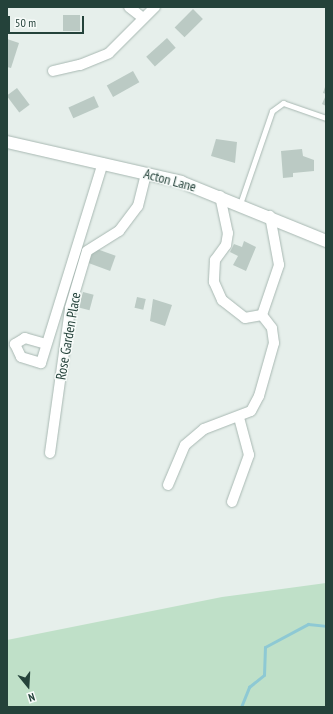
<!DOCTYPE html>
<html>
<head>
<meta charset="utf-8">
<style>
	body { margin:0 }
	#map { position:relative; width:333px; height:714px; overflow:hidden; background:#e6efeb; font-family:"PT Sans Narrow",sans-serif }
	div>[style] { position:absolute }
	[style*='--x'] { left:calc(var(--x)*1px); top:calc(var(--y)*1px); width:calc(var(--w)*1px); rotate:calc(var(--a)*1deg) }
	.green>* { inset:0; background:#bfe0c8 }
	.stream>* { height:3px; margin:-1.5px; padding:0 1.5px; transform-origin:1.5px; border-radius:1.5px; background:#8ec9d4 }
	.building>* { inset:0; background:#bbcac4; transform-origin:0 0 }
	.roads { filter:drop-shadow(0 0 1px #a8b8b2) drop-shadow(0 0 1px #a8b8b2) }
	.service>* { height:5px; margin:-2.5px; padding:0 2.5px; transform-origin:2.5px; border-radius:2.5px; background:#fff }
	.minor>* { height:10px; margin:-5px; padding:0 5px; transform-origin:5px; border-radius:5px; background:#fff }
	.tertiary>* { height:12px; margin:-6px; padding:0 6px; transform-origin:6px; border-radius:6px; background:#fff }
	span { translate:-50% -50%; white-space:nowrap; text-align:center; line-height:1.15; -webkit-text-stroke:3px #f7fbf9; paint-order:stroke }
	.street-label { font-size:14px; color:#24423a }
	.frame { position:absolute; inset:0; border:8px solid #24423a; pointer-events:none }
	.north { position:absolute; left:8px; top:666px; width:40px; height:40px; -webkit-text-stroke:3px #f7fbf9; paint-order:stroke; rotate:162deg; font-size:11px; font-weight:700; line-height:16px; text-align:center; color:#24423a }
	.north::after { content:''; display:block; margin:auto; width:14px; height:18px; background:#24423a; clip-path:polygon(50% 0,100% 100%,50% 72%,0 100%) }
	.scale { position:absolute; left:8px; top:16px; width:76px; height:18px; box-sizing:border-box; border:2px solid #24423a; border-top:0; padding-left:5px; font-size:12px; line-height:14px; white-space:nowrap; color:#24423a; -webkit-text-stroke:3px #f7fbf9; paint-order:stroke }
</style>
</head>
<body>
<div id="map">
	<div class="green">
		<i style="clip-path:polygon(326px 583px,326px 707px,7px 707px,7px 640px,222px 597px)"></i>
	</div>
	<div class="stream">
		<i style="--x:241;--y:707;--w:22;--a:-68"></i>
		<i style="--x:249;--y:687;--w:19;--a:-39"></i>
		<i style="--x:264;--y:675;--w:28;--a:-88"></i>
		<i style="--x:265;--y:647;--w:49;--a:-28.1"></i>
		<i style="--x:308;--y:624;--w:18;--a:6"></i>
	</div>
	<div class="building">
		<i style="left:193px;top:9px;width:14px;height:26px;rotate:45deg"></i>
		<i style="left:80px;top:15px;width:16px;height:17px;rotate:90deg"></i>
		<i style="left:167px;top:38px;width:13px;height:28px;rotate:48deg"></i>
		<i style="clip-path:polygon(7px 39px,19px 43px,11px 68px,7px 67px)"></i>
		<i style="left:133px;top:71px;width:13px;height:30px;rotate:61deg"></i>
		<i style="clip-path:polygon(326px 84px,326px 94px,323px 93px)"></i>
		<i style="left:17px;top:88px;width:21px;height:13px;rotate:53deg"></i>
		<i style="clip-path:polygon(326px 95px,326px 106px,322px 104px)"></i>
		<i style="left:94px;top:96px;width:12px;height:28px;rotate:66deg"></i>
		<i style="clip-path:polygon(216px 139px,237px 142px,235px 163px,211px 156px)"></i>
		<i style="clip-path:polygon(302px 149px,303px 156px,314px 160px,314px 171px,293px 173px,293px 177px,283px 178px,281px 151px)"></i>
		<i style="clip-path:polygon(244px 241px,256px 247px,246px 271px,233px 265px,238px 256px,230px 252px,234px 244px,242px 247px)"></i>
		<i style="left:94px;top:248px;width:23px;height:16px;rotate:20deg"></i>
		<i style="left:83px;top:292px;width:11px;height:16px;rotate:15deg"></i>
		<i style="left:137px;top:297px;width:9px;height:11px;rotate:13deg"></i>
		<i style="clip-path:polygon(153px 299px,172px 305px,165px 326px,150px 321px)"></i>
	</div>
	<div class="roads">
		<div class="service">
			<i style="--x:240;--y:204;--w:98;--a:-71"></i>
			<i style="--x:272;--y:111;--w:14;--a:-36"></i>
			<i style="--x:283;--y:103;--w:46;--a:19.2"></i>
		</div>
		<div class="minor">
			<i style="--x:129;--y:7;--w:18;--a:38"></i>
			<i style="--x:53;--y:71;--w:28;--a:-13"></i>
			<i style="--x:80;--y:65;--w:31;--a:-22"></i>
			<i style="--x:109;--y:53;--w:65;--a:-45"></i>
			<i style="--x:220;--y:196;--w:38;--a:78"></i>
			<i style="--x:228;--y:233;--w:12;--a:99"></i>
			<i style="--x:226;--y:245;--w:19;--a:126"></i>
			<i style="--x:215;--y:260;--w:22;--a:93"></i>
			<i style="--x:214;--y:282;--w:20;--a:66"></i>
			<i style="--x:222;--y:300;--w:29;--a:38"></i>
			<i style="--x:245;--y:318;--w:17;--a:-10"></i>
			<i style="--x:262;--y:315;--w:53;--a:-71.2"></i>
			<i style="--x:279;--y:265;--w:50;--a:-100.4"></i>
			<i style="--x:46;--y:344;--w:22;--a:-164"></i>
			<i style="--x:25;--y:338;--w:12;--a:149"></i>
			<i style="--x:15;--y:344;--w:14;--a:65"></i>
			<i style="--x:21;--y:357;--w:21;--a:17"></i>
			<i style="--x:41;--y:363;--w:209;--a:-72.8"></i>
			<i style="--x:50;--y:453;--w:146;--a:-82.1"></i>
			<i style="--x:70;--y:308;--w:59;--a:-73.4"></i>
			<i style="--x:87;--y:251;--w:38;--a:-32"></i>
			<i style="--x:119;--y:231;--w:31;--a:-53"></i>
			<i style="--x:138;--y:206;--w:33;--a:-76"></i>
			<i style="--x:168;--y:485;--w:43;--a:-67"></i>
			<i style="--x:185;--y:445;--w:25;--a:-40"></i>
			<i style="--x:204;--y:429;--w:50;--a:-21"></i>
			<i style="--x:251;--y:411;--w:17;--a:-62"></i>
			<i style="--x:259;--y:396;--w:55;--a:-74.2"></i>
			<i style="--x:274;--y:343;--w:15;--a:-98"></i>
			<i style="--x:272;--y:328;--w:16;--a:-128"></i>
			<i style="--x:232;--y:502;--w:50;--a:-70.1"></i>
			<i style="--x:249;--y:455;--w:38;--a:-105"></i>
		</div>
		<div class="tertiary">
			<i style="--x:7;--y:142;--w:179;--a:12.9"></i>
			<i style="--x:181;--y:182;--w:157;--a:22.1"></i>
		</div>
	</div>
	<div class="street-label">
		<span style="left:170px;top:180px;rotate:15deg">Acton Lane</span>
		<span style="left:68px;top:336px;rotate:-80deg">Rose Garden Place</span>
	</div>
	<div class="frame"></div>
	<div class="north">N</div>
	<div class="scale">50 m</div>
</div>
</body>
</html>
